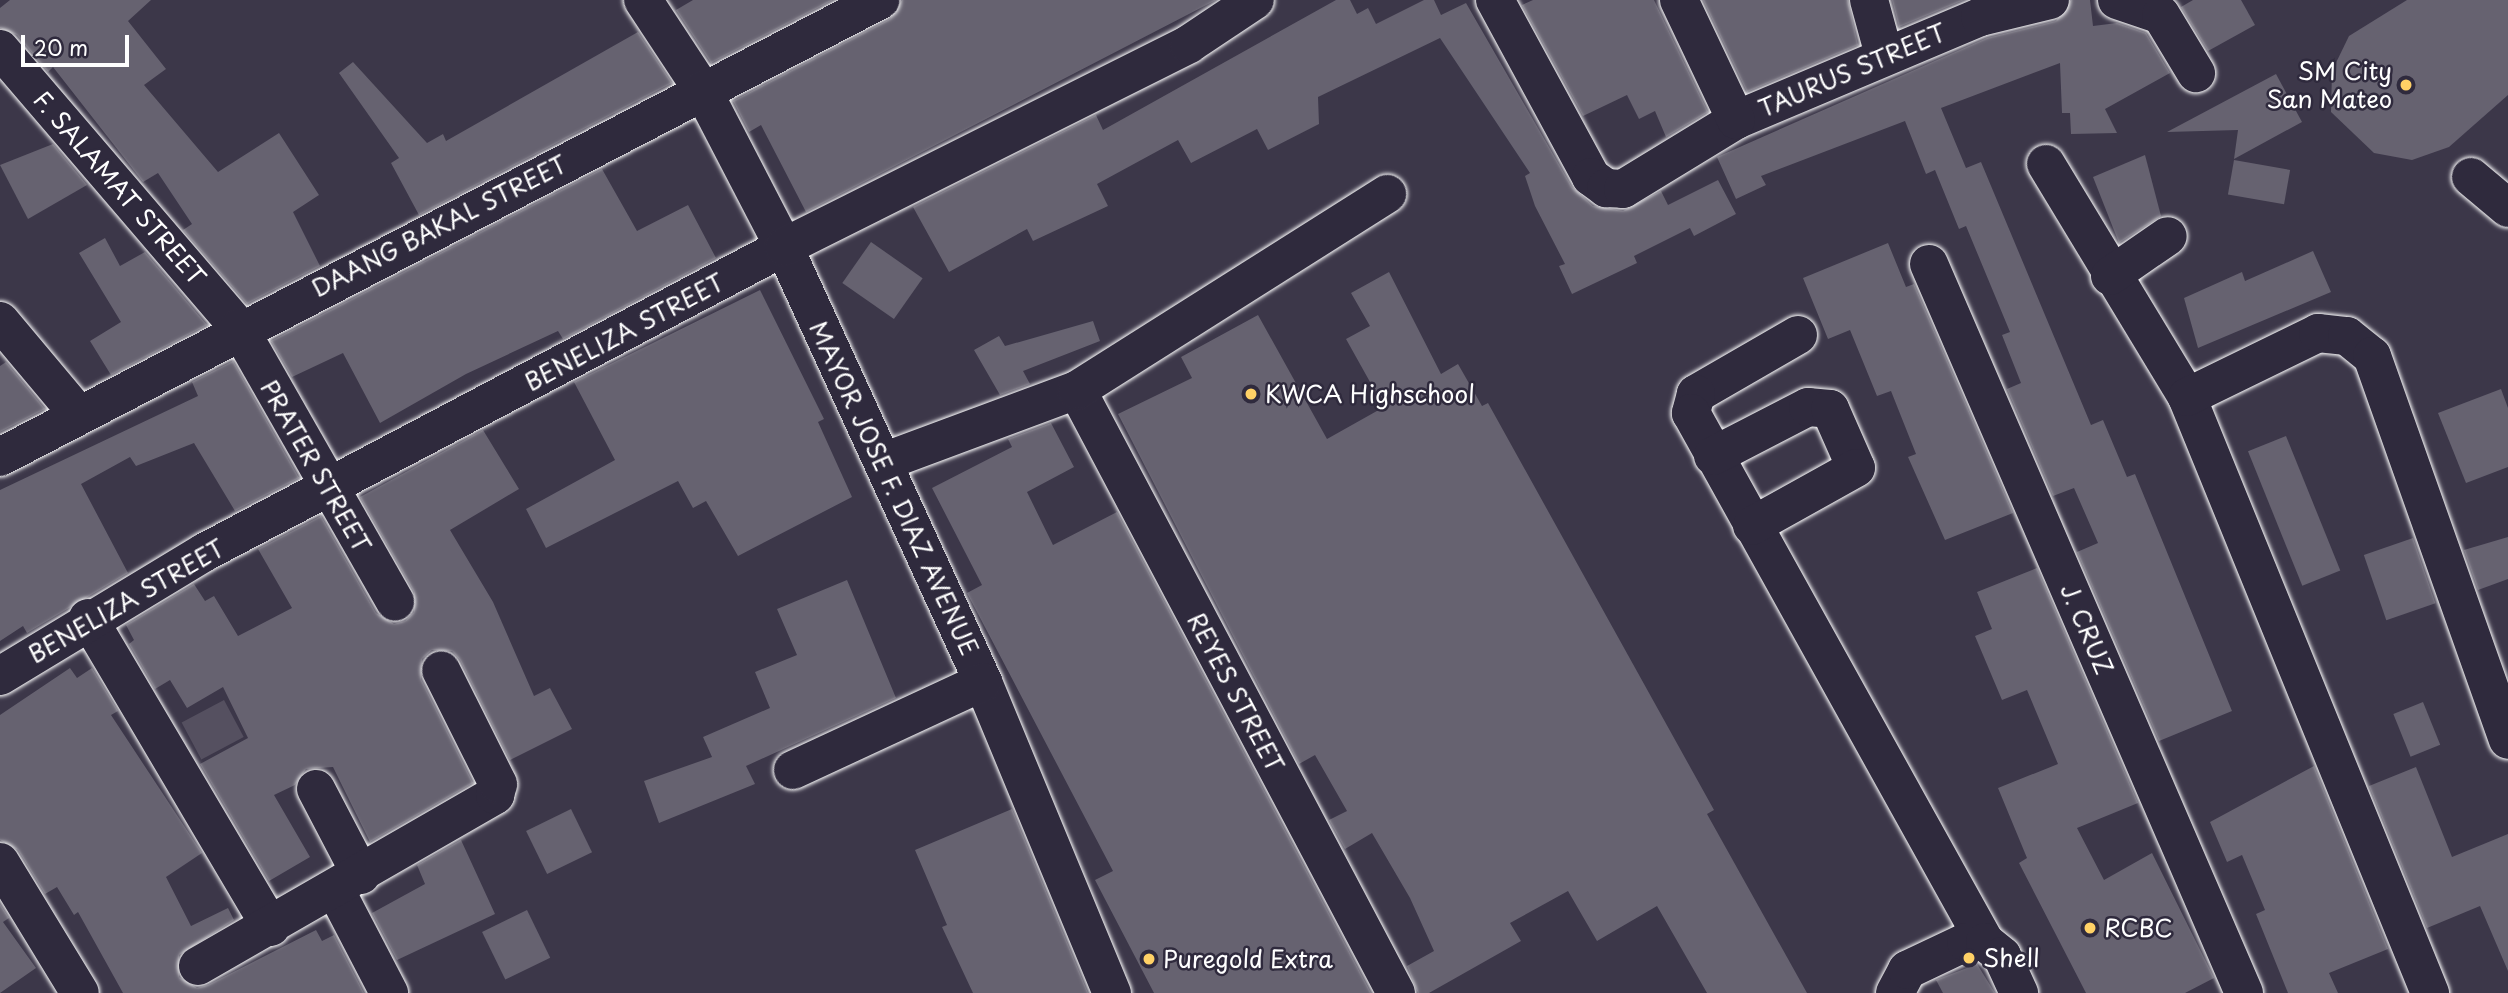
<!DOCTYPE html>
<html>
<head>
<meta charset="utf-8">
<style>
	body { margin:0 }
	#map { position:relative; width:2508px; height:993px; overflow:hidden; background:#3c3749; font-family:"Playpen Sans",sans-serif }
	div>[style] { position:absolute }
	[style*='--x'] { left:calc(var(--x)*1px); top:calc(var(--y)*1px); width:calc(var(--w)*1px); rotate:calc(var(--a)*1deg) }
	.green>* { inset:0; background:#555060; transform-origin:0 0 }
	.building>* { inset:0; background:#666270; transform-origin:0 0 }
	.roads { filter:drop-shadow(0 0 2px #fff) drop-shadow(0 0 2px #fff) }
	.minor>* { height:38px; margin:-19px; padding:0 19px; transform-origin:19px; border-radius:19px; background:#2f2a3d }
	.dots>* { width:19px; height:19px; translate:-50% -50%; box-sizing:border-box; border:4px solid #2f2a3d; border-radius:50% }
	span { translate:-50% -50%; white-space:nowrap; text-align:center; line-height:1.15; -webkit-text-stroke:5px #2f2a3d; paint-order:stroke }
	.street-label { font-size:24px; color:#fff }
	.poi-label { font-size:24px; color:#fff }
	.right { translate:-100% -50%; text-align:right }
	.left { translate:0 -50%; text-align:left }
	.scale { position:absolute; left:21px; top:35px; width:108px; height:32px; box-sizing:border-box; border:4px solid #fff; border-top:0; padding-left:9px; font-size:21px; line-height:24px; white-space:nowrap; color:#fff; -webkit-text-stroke:5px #2f2a3d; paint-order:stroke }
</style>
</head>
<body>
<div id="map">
	<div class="green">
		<i style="left:224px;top:700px;width:42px;height:48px;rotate:62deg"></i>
	</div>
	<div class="building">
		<i style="clip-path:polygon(10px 0,151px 0,128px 21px,166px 69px,144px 85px,218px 172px,279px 133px,319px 195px,293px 212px,320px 266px,247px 304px,183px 230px,192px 224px,158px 173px,143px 182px,53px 67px,48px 72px,17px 35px,0 28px,0 8px)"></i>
		<i style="clip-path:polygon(693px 0,833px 0,711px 63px,676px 10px)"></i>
		<i style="clip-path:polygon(902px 0,1216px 0,806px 212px,761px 125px,749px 132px,733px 101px,890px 19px)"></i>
		<i style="clip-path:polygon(1336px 0,1350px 0,1357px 14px,1368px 8px,1376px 24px,1424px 0,1434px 0,1441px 15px,1466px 3px,1572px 187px,1593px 206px,1623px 211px,1661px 191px,1668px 205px,1718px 180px,1736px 214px,1694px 236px,1690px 228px,1634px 256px,1637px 263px,1572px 294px,1559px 266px,1565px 264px,1535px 206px,1525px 176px,1530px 173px,1440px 38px,1318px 97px,1319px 124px,1268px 150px,1257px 129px,1191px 163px,1178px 140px,1097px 184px,1108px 206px,1033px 241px,1027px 229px,949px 272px,913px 207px,1096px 115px,1103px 130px)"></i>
		<i style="clip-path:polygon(1533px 0,1654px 0,1708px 112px,1666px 137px,1655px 111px,1639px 119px,1627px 95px,1583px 116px,1522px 5px)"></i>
		<i style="clip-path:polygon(1703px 0,1848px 0,1858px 45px,1747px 92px)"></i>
		<i style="clip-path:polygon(1892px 0,1964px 0,1899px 27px)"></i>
		<i style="clip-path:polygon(2071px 0,2090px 0,2093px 26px,2117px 23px,2146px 33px,2170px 73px,2105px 109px,2117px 133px,2071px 134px,2070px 113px,2062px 113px,2060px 63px,1941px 108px,1966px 168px,1981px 162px,2091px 425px,2103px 420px,2127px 477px,2135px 474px,2232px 711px,2159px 741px,2077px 552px,2098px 543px,2074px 488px,2053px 496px,2007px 389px,2021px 383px,2002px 335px,2010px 332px,1966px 226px,1959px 229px,1935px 170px,1926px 174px,1905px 121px,1761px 176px,1766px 185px,1736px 199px,1717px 157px,1987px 38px,2056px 21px)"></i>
		<i style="clip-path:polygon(2193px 0,2241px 0,2255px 25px,2208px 51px,2181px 7px)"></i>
		<i style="clip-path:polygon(2407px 0,2508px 0,2508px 95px,2449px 147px,2412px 160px,2374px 153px,2331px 112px,2332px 71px,2349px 36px)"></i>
		<i style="clip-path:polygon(638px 32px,672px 83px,419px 215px,391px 163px,399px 158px,339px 73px,353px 62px,427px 143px,443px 134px,446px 141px)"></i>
		<i style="clip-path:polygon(2276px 74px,2302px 122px,2234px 159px,2238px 130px,2167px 132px)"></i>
		<i style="clip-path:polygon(53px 144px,87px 185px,28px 219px,0 165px)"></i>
		<i style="clip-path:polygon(2145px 155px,2161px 216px,2119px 243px,2093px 177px)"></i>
		<i style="left:2234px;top:160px;width:57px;height:35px;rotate:10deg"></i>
		<i style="clip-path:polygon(602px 169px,637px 231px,688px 205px,716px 258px,563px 339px,558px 331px,466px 374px,380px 423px,343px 353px,292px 377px,271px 341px)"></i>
		<i style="clip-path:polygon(105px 238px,120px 266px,145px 252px,207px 325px,111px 375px,90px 341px,121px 322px,79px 253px)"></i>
		<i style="left:871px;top:242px;width:63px;height:50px;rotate:35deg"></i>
		<i style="clip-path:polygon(1888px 243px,1906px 287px,1914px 284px,2013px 513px,1945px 540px,1908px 457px,1916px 454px,1891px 391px,1877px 396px,1850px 330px,1828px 339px,1803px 278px)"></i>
		<i style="clip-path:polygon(2313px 251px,2331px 292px,2198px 348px,2184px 298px,2242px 272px,2245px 281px)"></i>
		<i style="clip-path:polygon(1389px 272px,1441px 374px,1458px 364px,1482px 406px,1488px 403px,1714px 810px,1707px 814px,1807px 993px,1707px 993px,1657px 906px,1597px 941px,1568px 891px,1510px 923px,1521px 941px,1429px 993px,1418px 993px,1407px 966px,1434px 951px,1410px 898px,1372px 833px,1345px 849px,1329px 820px,1347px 811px,1315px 755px,1299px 764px,1118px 414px,1192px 378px,1181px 357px,1258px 315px,1327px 439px,1384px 407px,1346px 339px,1370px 326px,1351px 293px)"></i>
		<i style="clip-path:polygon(760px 290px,824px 419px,818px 422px,852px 497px,738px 556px,706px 501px,693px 508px,678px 481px,546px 548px,526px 509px,615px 460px,574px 382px)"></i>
		<i style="clip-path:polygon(1093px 321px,1100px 341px,1023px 371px,1030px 384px,1000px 395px,974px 350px,999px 336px,1005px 346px)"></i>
		<i style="clip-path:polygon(233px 361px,299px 478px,235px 511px,194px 443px,136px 466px,130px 457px,81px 484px,128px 573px,27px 633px,23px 626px,0 641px,0 490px,198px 396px,192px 382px)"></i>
		<i style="clip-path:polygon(6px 362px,45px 409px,0 432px,0 366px)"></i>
		<i style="clip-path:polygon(2501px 389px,2508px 408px,2508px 467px,2466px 483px,2438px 413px)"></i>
		<i style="clip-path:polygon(1051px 423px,1074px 467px,1027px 492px,1053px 545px,1117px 512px,1371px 993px,1154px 993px,1095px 880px,1113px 871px,967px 593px,982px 585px,932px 488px,1012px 447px,1008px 439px)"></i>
		<i style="clip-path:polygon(483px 430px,519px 489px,450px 530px,493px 602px,534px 696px,550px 688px,572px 729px,510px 760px,460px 660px,452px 651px,432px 650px,422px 659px,421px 679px,473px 783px,370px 842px,333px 767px,306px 769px,295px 785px,274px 795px,310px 857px,269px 881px,200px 764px,248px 738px,223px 687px,187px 708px,170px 680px,155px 689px,129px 644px,134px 640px,126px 625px,194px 584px,205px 601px,214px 596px,238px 636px,292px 608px,258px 549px,321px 516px,376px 613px,394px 624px,405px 621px,414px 612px,414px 592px,360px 497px)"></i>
		<i style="left:2286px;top:436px;width:145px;height:41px;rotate:68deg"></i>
		<i style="clip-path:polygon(2508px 537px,2508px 579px,2478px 590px,2464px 550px)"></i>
		<i style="left:2413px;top:538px;width:69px;height:52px;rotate:71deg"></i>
		<i style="clip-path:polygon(2037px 568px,2138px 803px,2077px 828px,2104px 880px,2152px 853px,2214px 978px,2185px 993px,2086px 993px,2019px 863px,2027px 858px,1998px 788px,2058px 764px,2027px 690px,2002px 700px,1975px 636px,1992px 629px,1977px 592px)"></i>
		<i style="clip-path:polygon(847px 580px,896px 698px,746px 766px,755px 784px,659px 823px,644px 781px,712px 757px,703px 737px,770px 708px,755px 672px,797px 655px,777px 609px)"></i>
		<i style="clip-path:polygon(70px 668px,77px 678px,92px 668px,118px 711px,111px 715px,202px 853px,166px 877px,191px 926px,228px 908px,234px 920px,179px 955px,179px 977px,197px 988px,208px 985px,316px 930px,322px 941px,334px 935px,364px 993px,123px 993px,78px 912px,74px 915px,57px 887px,45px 894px,18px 850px,0 840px,0 715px)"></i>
		<i style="left:2423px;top:702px;width:46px;height:32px;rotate:68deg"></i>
		<i style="clip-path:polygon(2314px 766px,2388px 949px,2329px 973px,2338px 993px,2288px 993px,2256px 914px,2265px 910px,2242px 855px,2227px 862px,2210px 822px)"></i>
		<i style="clip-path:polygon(2416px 767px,2452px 857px,2508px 834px,2508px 971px,2480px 906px,2427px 928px,2369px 786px)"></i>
		<i style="left:571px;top:809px;width:48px;height:50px;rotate:64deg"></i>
		<i style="clip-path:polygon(1012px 809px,1088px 993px,973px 993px,942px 927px,947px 925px,915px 850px)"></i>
		<i style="clip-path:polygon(461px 840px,495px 914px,397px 960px,372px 913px,425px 884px,417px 865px)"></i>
		<i style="clip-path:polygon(0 904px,9px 918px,3px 922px,36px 968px,0 993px)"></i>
		<i style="left:527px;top:910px;width:53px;height:50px;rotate:64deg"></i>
		<i style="clip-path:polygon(1977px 964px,1995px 993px,1943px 993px,1936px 980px)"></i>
	</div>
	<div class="roads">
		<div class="minor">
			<i style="--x:643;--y:0;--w:109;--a:56.6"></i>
			<i style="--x:703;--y:91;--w:176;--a:62.6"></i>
			<i style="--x:784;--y:247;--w:478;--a:65.4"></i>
			<i style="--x:983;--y:682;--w:337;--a:67.5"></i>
			<i style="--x:1495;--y:0;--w:201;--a:61.5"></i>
			<i style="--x:1591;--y:177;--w:19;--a:36"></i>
			<i style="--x:1606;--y:188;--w:17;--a:3"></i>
			<i style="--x:1623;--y:189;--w:132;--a:-31.4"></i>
			<i style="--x:1736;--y:120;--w:265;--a:-22.9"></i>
			<i style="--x:1980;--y:17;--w:72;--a:-13.7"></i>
			<i style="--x:1679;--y:0;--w:133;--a:64.6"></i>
			<i style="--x:1869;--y:0;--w:57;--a:74.7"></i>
			<i style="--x:2117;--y:0;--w:46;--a:18.8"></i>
			<i style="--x:2161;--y:15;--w:68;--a:58.9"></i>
			<i style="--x:0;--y:49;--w:367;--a:49.4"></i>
			<i style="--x:239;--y:328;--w:315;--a:60.3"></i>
			<i style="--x:2046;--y:164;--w:272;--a:58.8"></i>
			<i style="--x:2187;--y:397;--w:644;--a:67.82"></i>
			<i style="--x:2471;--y:177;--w:48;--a:40"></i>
			<i style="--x:1929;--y:264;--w:794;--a:66.63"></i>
			<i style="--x:2110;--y:276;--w:70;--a:-34.6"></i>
			<i style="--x:0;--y:321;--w:121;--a:50"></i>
			<i style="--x:1798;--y:335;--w:118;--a:150"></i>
			<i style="--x:1696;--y:394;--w:20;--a:105"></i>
			<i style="--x:1691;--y:413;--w:605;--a:60.94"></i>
			<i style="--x:1077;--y:390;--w:682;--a:62.12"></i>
			<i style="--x:2187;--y:397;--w:146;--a:-26"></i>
			<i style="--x:2318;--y:333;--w:29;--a:6"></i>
			<i style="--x:2347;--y:336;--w:32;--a:39"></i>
			<i style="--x:2372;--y:356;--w:407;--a:70.5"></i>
			<i style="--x:1713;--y:456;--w:107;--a:-27.3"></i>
			<i style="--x:1808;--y:407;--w:22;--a:5"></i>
			<i style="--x:1830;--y:409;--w:64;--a:66.2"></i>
			<i style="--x:1856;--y:468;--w:119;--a:150.9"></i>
			<i style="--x:0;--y:457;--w:992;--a:-27.44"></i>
			<i style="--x:883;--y:462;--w:207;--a:-20.4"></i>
			<i style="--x:1077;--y:390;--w:367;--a:-32.3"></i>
			<i style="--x:88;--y:618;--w:359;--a:59.4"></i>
			<i style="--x:0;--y:676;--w:240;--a:-31.2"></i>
			<i style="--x:205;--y:552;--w:654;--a:-27.78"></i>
			<i style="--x:784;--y:247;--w:453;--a:-26.6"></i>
			<i style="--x:1189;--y:44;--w:79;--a:-33.7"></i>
			<i style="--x:793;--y:770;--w:209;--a:-24.9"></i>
			<i style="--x:316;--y:789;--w:97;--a:62.4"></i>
			<i style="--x:0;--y:862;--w:153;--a:58.6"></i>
			<i style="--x:336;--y:891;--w:115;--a:62.5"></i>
			<i style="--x:198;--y:966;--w:343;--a:-29.9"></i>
			<i style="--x:495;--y:795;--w:11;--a:-75"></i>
			<i style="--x:498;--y:784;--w:127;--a:-116.6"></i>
			<i style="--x:1895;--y:993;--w:26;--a:-62"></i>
			<i style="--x:1907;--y:970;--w:65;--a:-25.4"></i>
			<i style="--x:1966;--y:942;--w:19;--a:0"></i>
			<i style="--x:1985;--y:942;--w:22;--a:39"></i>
			<i style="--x:2002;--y:956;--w:41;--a:65.3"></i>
		</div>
	</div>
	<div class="dots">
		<i style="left:2406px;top:85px;background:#ffd166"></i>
		<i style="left:1251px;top:394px;background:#ffd166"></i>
		<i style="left:2090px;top:928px;background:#ffd166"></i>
		<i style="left:1969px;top:958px;background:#ffd166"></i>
		<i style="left:1149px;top:959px;background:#ffd166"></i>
	</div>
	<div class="street-label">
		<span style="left:1852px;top:70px;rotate:-23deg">TAURUS STREET</span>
		<span style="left:120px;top:188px;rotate:49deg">F. SALAMAT STREET</span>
		<span style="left:439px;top:226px;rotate:-27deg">DAANG BAKAL STREET</span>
		<span style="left:624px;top:332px;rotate:-28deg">BENELIZA STREET</span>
		<span style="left:316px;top:466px;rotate:60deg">PRATER STREET</span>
		<span style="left:894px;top:488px;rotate:65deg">MAYOR JOSE F. DIAZ AVENUE</span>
		<span style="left:126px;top:601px;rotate:-30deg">BENELIZA STREET</span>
		<span style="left:2087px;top:629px;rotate:67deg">J. CRUZ</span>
		<span style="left:1236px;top:692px;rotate:62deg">REYES STREET</span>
	</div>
	<div class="poi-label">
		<span class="right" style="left:2392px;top:85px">SM City<br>San Mateo</span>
		<span class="left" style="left:1265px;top:394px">KWCA Highschool</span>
		<span class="left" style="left:2104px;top:928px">RCBC</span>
		<span class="left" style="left:1983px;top:958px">Shell</span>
		<span class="left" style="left:1163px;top:959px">Puregold Extra</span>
	</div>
	<div class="scale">20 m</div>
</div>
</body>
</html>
